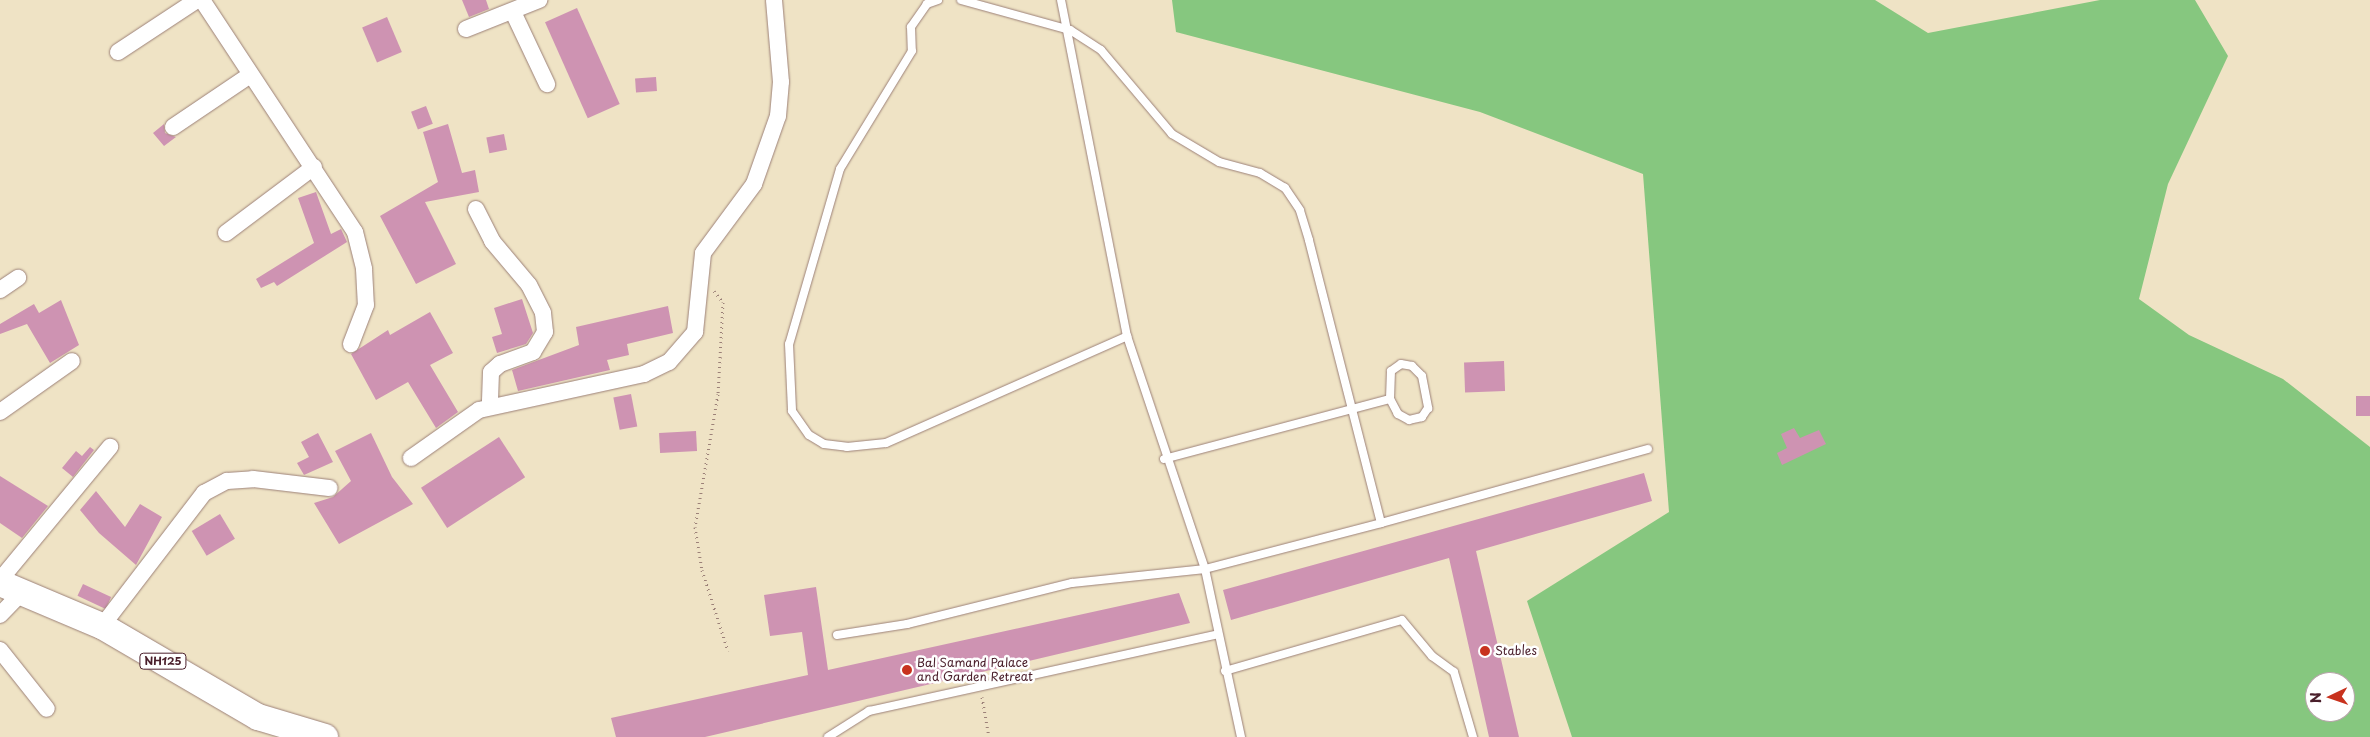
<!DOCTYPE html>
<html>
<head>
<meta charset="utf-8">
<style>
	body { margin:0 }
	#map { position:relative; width:2370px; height:737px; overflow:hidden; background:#efe3c5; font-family:"Playpen Sans",sans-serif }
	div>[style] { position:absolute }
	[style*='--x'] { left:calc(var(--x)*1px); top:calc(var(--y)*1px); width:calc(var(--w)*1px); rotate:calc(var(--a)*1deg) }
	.green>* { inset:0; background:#86c77f }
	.building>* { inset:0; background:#ce93b2; transform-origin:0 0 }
	.path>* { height:3px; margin-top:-1.5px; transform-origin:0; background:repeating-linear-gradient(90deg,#9c8178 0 1px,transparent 0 5px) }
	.roads { filter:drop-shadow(0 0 1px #9c8178) drop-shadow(0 0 1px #9c8178) }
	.service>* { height:8px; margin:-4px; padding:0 4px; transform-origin:4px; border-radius:4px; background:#fff }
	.minor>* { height:16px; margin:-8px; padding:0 8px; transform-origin:8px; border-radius:8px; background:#fff }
	.trunk>* { height:26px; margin:-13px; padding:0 13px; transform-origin:13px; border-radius:13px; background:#fff }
	.dots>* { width:14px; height:14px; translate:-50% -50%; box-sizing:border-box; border:2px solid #fff; border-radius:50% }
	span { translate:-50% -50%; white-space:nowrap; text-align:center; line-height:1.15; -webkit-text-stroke:5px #fff; paint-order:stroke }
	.shield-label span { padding:1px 4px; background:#fff; border:1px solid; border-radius:4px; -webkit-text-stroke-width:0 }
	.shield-label { font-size:11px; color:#4a1f2b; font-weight:700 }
	.poi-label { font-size:12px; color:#4a1f2b }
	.left { translate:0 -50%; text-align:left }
	.north { position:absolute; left:2305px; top:672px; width:50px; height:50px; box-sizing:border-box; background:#fff; border:1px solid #b7a5aa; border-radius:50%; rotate:267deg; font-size:14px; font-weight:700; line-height:20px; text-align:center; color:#4a1f2b }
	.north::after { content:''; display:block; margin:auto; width:18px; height:22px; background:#c8321e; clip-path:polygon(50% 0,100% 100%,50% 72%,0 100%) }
</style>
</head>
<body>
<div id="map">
	<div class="green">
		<i style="clip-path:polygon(evenodd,1172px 0,1875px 0,1928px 33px,2100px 0,2195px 0,2228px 56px,2168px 184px,2139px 299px,2189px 335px,2283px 379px,2370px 447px,2370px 737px,1572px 737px,1527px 601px,1669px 512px,1643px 174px,1480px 112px,1176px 32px,1172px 0,2315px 682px,2345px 682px,2345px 712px,2315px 712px,2315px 682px)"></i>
	</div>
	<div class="building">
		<i style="clip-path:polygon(462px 0,486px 0,489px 9px,469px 17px)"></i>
		<i style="left:577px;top:8px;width:105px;height:35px;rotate:66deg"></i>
		<i style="left:387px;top:17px;width:38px;height:27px;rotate:67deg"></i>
		<i style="left:656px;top:77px;width:14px;height:21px;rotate:86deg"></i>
		<i style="left:426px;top:106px;width:19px;height:16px;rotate:69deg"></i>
		<i style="clip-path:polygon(164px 124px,165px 133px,176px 137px,164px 146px,153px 133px)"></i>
		<i style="clip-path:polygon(448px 124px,462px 173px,475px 170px,479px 192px,425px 202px,456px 264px,416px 284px,380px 216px,438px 182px,423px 132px)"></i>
		<i style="left:504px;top:134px;width:16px;height:18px;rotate:79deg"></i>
		<i style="clip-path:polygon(316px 192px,331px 234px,341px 229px,347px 242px,277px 286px,274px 282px,261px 288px,256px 279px,314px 243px,298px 198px)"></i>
		<i style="clip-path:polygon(522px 299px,533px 333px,526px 344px,497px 353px,492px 337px,502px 334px,494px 308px)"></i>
		<i style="clip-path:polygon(61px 300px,79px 345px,50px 363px,27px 324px,0 334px,0 324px,34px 304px,39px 313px)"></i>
		<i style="clip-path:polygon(668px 306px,673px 333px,627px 344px,629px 355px,607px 360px,610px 370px,518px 391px,512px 370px,579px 345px,576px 327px)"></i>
		<i style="clip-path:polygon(430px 312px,453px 353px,430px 365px,458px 412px,436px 428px,408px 382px,376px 400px,351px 354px,388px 330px,390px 335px)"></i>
		<i style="left:1504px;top:361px;width:30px;height:40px;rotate:88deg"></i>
		<i style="left:631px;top:394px;width:33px;height:18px;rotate:79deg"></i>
		<i style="left:2356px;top:396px;width:14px;height:20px"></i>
		<i style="clip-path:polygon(1794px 428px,1800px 438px,1819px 430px,1826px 444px,1782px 465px,1777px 453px,1787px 448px,1781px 434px)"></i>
		<i style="left:696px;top:431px;width:20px;height:37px;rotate:87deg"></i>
		<i style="clip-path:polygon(318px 433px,333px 462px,304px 475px,297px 463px,309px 457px,301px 442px)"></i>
		<i style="clip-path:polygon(371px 433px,392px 477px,413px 504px,339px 544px,314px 503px,333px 497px,351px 481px,335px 451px)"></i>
		<i style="left:499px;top:437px;width:48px;height:93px;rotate:57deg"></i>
		<i style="clip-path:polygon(90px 447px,94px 450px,73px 477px,62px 468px,76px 451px,82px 456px)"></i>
		<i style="clip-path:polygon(1644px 473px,1652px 501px,1476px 551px,1519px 737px,1489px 737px,1449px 558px,1231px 620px,1223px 590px)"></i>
		<i style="clip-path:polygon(0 476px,48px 506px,22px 538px,0 523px)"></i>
		<i style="clip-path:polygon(96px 491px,125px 527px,140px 504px,162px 517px,136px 565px,99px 533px,80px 510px)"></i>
		<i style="left:220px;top:514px;width:29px;height:33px;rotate:59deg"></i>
		<i style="left:83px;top:584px;width:31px;height:13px;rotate:25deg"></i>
		<i style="clip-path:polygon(816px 587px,828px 670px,1179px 593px,1190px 623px,705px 737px,616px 737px,611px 718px,808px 675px,802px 632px,770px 636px,764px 595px)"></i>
	</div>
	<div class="path">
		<i style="--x:714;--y:291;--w:14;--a:51"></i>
		<i style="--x:723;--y:302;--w:92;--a:93.1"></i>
		<i style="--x:718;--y:394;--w:135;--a:99.8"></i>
		<i style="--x:695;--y:527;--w:44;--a:80.8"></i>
		<i style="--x:702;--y:570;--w:85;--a:72.2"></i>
		<i style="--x:982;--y:697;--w:41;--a:80.1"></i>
	</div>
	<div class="roads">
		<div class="service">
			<i style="--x:938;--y:0;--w:12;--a:160"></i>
			<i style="--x:927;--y:4;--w:28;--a:125"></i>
			<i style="--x:911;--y:27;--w:24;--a:88"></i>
			<i style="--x:912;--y:51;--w:138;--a:121.4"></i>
			<i style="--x:840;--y:169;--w:182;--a:106.2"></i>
			<i style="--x:789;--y:344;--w:67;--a:87.4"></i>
			<i style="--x:792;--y:411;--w:29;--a:55"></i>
			<i style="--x:809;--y:435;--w:17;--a:31"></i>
			<i style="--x:824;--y:444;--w:23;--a:7"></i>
			<i style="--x:847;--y:447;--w:39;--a:-6"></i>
			<i style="--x:886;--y:443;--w:264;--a:-23.9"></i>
			<i style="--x:1061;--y:0;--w:342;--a:78.9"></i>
			<i style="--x:1127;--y:336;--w:246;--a:71.5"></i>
			<i style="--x:1205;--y:569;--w:172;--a:77.9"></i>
			<i style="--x:1401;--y:364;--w:11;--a:10"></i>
			<i style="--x:1412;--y:366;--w:14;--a:45"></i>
			<i style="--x:1422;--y:376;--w:33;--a:79"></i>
			<i style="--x:1428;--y:408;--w:11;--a:124"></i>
			<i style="--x:1422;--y:417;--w:13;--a:167"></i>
			<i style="--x:1409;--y:420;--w:13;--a:-151"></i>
			<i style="--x:1398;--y:414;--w:17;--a:-118"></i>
			<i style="--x:1390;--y:399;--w:28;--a:-88"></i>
			<i style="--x:1391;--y:371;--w:12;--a:-35"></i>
			<i style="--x:1164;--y:459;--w:234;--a:-14.9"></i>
			<i style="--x:1381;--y:523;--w:277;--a:-15.5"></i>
			<i style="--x:837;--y:635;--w:71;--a:-8.9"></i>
			<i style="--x:907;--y:624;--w:170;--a:-14"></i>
			<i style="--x:1072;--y:583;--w:134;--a:-6"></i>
			<i style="--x:1205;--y:569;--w:182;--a:-14.6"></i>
			<i style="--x:1381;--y:523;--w:292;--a:-104.3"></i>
			<i style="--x:1309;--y:240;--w:31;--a:-107"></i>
			<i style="--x:1300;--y:210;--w:27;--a:-124"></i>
			<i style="--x:1285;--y:188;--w:29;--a:-149"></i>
			<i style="--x:1260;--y:173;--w:42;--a:-165"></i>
			<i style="--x:1219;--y:162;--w:55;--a:-149.2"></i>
			<i style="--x:1172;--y:134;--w:110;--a:-130.2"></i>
			<i style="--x:1101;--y:50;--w:37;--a:-147"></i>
			<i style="--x:1070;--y:30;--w:113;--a:-164.6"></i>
			<i style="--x:1225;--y:671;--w:184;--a:-16.1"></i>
			<i style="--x:1402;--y:620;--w:47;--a:50.2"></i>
			<i style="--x:1432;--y:656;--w:27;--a:36"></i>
			<i style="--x:1454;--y:672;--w:68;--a:73.7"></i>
			<i style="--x:828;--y:737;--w:49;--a:-32.4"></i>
			<i style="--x:869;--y:711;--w:355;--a:-12.4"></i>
		</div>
		<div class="minor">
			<i style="--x:202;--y:0;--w:278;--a:56.6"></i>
			<i style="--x:355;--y:232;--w:38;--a:76"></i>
			<i style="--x:364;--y:269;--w:36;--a:87"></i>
			<i style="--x:366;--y:305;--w:42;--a:111"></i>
			<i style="--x:513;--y:12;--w:80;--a:64.7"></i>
			<i style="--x:466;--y:29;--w:79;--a:-21.7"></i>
			<i style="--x:118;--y:52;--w:95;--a:-33.4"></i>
			<i style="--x:173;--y:127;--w:93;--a:-34"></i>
			<i style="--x:476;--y:209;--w:36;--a:63"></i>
			<i style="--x:492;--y:241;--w:57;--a:49.9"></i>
			<i style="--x:529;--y:285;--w:31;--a:63"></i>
			<i style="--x:543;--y:313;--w:19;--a:84"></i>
			<i style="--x:545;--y:332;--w:23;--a:121"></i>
			<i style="--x:533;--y:352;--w:35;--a:160"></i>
			<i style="--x:500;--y:364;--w:12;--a:138"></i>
			<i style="--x:491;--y:372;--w:35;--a:92"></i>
			<i style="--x:226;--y:233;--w:110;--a:-36.9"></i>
			<i style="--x:0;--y:290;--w:22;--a:-34"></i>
			<i style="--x:0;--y:412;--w:88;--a:-35.3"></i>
			<i style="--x:411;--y:458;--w:83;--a:-35.2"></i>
			<i style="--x:479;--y:410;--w:169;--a:-12.3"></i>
			<i style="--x:644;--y:374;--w:28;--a:-26"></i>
			<i style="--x:669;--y:362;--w:40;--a:-49"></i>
			<i style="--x:695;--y:332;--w:79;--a:-84.2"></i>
			<i style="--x:703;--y:253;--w:86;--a:-53.5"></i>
			<i style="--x:754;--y:184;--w:72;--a:-70.6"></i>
			<i style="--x:778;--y:116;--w:34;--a:-85"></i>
			<i style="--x:781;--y:82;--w:82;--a:-94.9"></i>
			<i style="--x:0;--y:580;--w:173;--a:-50.4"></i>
			<i style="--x:0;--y:615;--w:30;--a:-46"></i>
			<i style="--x:102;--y:626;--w:168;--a:-52.5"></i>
			<i style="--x:204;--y:493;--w:26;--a:-28"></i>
			<i style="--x:227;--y:481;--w:26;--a:-4"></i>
			<i style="--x:253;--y:479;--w:77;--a:6.8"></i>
			<i style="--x:0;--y:650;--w:75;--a:51.5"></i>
		</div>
		<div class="trunk">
			<i style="--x:0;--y:583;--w:111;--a:22.9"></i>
			<i style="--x:102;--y:626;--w:181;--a:30.3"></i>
			<i style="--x:258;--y:717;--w:70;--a:16.6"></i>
		</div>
	</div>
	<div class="dots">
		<i style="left:1485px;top:651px;background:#c8321e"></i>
		<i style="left:907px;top:670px;background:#c8321e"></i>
	</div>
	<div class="shield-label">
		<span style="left:163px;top:661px">NH125</span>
	</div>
	<div class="poi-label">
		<span class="left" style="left:1495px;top:651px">Stables</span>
		<span class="left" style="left:917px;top:670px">Bal Samand Palace<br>and Garden Retreat</span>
	</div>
	<div class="north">N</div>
</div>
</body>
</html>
